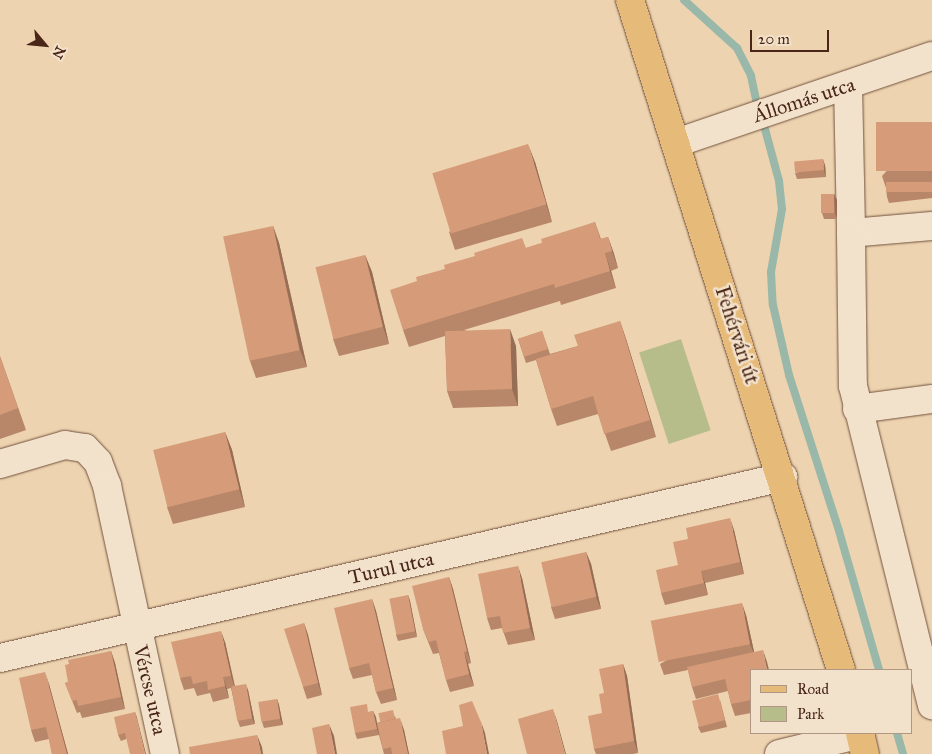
<!DOCTYPE html>
<html>
<head>
<meta charset="utf-8">
<style>
	body { margin:0 }
	#map { position:relative; width:932px; height:754px; overflow:hidden; background:#edd3af; font-family:"IM FELL Great Primer",serif }
	div>[style] { position:absolute }
	[style*='--x'] { left:calc(var(--x)*1px); top:calc(var(--y)*1px); width:calc(var(--w)*1px); rotate:calc(var(--a)*1deg) }
	.green>* { inset:0; background:#b7bc8b; transform-origin:0 0 }
	.stream>* { height:8px; margin:-4px; padding:0 4px; transform-origin:4px; border-radius:4px; background:#99b8a9 }
	.roads { filter:drop-shadow(0 0 1px #72513e) drop-shadow(0 0 1px #72513e) }
	.minor>* { height:28px; margin:-14px; padding:0 14px; transform-origin:14px; border-radius:14px; background:#f3e2cb }
	.major>* { height:28px; margin:-14px; padding:0 14px; transform-origin:14px; border-radius:14px; background:#e6ba78 }
	.wall>* { inset:0; background:#b88669 }
	.shaded-wall>* { inset:0; background:#966d55 }
	.building>* { inset:0; background:#d69c7a; transform-origin:0 0 }
	span { translate:-50% -50%; white-space:nowrap; text-align:center; line-height:1.15; -webkit-text-stroke:5px #f3e2cb; paint-order:stroke }
	.street-label { font-size:20px; color:#492618 }
	.legend { position:absolute; left:750px; top:669px; width:162px; height:65px; box-sizing:border-box; background:#f3e2cb; border:1px solid #af9783; margin:0; padding:6px 9px; list-style:none; font-size:15px; color:#492618 }
	.legend li { display:flex; align-items:center; gap:10px; height:25px }
	.legend b { width:25px; border:1px solid #af9783 }
	.north { position:absolute; left:20px; top:20px; width:50px; height:50px; -webkit-text-stroke:4px #f3e2cb; paint-order:stroke; rotate:118deg; font-size:14px; font-weight:700; line-height:20px; text-align:center; color:#492618 }
	.north::after { content:''; display:block; margin:auto; width:18px; height:22px; background:#492618; clip-path:polygon(50% 0,100% 100%,50% 72%,0 100%) }
	.scale { position:absolute; left:750px; top:30px; width:79px; height:22px; box-sizing:border-box; border:2px solid #492618; border-top:0; padding-left:6px; font-size:15px; line-height:18px; white-space:nowrap; color:#492618; -webkit-text-stroke:4px #f3e2cb; paint-order:stroke }
</style>
</head>
<body>
<div id="map">
	<div class="green">
		<i style="left:681px;top:339px;width:96px;height:44px;rotate:72deg"></i>
	</div>
	<div class="stream">
		<i style="--x:684;--y:0;--w:72;--a:42.2"></i>
		<i style="--x:737;--y:48;--w:31;--a:63"></i>
		<i style="--x:751;--y:76;--w:24;--a:78"></i>
		<i style="--x:765;--y:129;--w:54;--a:74.9"></i>
		<i style="--x:779;--y:181;--w:28;--a:84"></i>
		<i style="--x:782;--y:209;--w:64;--a:99.9"></i>
		<i style="--x:771;--y:272;--w:33;--a:87"></i>
		<i style="--x:773;--y:305;--w:72;--a:77.1"></i>
		<i style="--x:789;--y:375;--w:164;--a:72.2"></i>
		<i style="--x:839;--y:531;--w:145;--a:73.9"></i>
		<i style="--x:897;--y:733;--w:22;--a:74"></i>
	</div>
	<div class="roads">
		<div class="minor">
			<i style="--x:848;--y:85;--w:148;--a:88.8"></i>
			<i style="--x:676;--y:143;--w:270;--a:-18.8"></i>
			<i style="--x:932;--y:226;--w:81;--a:175.1"></i>
			<i style="--x:851;--y:233;--w:153;--a:89.3"></i>
			<i style="--x:853;--y:386;--w:329;--a:76.1"></i>
			<i style="--x:857;--y:409;--w:76;--a:-7.6"></i>
			<i style="--x:0;--y:464;--w:68;--a:-16.3"></i>
			<i style="--x:65;--y:445;--w:20;--a:9"></i>
			<i style="--x:85;--y:448;--w:19;--a:47"></i>
			<i style="--x:98;--y:462;--w:26;--a:69"></i>
			<i style="--x:107;--y:486;--w:274;--a:77.8"></i>
			<i style="--x:0;--y:658;--w:804;--a:-13.02"></i>
			<i style="--x:779;--y:754;--w:84;--a:-13.7"></i>
		</div>
		<div class="major">
			<i style="--x:630;--y:0;--w:702;--a:72.52"></i>
			<i style="--x:860;--y:733;--w:22;--a:77"></i>
		</div>
	</div>
	<div class="wall">
		<i style="clip-path:polygon(932px 122px,932px 198px,889px 203px,887px 197px,886px 188px,882px 176px)"></i>
		<i style="clip-path:polygon(535px 162px,552px 222px,455px 250px,449px 232px)"></i>
		<i style="clip-path:polygon(825px 165px,826px 177px,797px 179px,795px 173px)"></i>
		<i style="clip-path:polygon(834px 194px,837px 200px,837px 219px,824px 219px,822px 213px)"></i>
		<i style="clip-path:polygon(595px 222px,601px 239px,608px 237px,614px 254px,618px 268px,611px 271px,616px 288px,561px 305px,560px 301px,464px 330px,516px 346px,518px 406px,453px 408px,447px 391px,445px 336px,409px 347px,403px 330px,417px 281px,445px 269px,526px 248px,542px 243px)"></i>
		<i style="clip-path:polygon(273px 226px,279px 243px,307px 367px,256px 378px,250px 361px)"></i>
		<i style="clip-path:polygon(365px 255px,372px 272px,389px 344px,339px 356px,333px 339px)"></i>
		<i style="clip-path:polygon(620px 321px,626px 339px,656px 437px,611px 451px,598px 414px,557px 426px,551px 409px,536px 360px,526px 363px,518px 339px,542px 331px,550px 354px,578px 346px)"></i>
		<i style="clip-path:polygon(0 356px,26px 430px,0 439px)"></i>
		<i style="clip-path:polygon(225px 432px,232px 450px,245px 507px,173px 524px,167px 507px)"></i>
		<i style="clip-path:polygon(734px 530px,744px 574px,705px 583px,708px 595px,665px 605px,661px 593px,678px 565px)"></i>
		<i style="clip-path:polygon(586px 552px,591px 564px,601px 609px,555px 619px,551px 607px)"></i>
		<i style="clip-path:polygon(449px 577px,453px 589px,471px 663px,468px 664px,474px 686px,450px 692px,446px 680px,439px 653px,433px 654px,423px 629px)"></i>
		<i style="clip-path:polygon(522px 578px,535px 640px,508px 645px,502px 628px,491px 630px,487px 618px)"></i>
		<i style="clip-path:polygon(408px 595px,410px 601px,417px 637px,398px 641px,396px 635px)"></i>
		<i style="clip-path:polygon(372px 599px,376px 611px,397px 700px,381px 704px,376px 692px,372px 675px,353px 679px,349px 668px)"></i>
		<i style="clip-path:polygon(746px 615px,754px 652px,767px 662px,751px 670px,751px 713px,735px 716px,731px 704px,728px 691px,696px 699px,692px 687px,688px 670px,664px 675px,660px 664px)"></i>
		<i style="clip-path:polygon(304px 623px,308px 635px,322px 695px,307px 699px,303px 687px)"></i>
		<i style="clip-path:polygon(225px 642px,235px 686px,248px 690px,255px 724px,240px 727px,238px 721px,231px 688px,227px 689px,229px 698px,213px 702px,210px 693px,197px 696px,194px 688px,184px 690px,180px 678px)"></i>
		<i style="clip-path:polygon(111px 651px,115px 663px,125px 709px,82px 718px,80px 712px,77px 713px,65px 683px,68px 682px,69px 664px)"></i>
		<i style="clip-path:polygon(623px 664px,627px 676px,638px 753px,633px 754px,596px 754px,594px 749px,602px 713px,604px 693px)"></i>
		<i style="clip-path:polygon(49px 684px,68px 754px,52px 754px,49px 739px,35px 742px,31px 730px)"></i>
		<i style="clip-path:polygon(277px 699px,279px 705px,283px 725px,264px 728px,262px 722px)"></i>
		<i style="clip-path:polygon(720px 700px,727px 727px,701px 733px,698px 727px)"></i>
		<i style="clip-path:polygon(373px 711px,377px 723px,395px 716px,396px 719px,404px 730px,409px 754px,384px 754px,379px 735px,357px 739px,355px 733px,369px 712px)"></i>
		<i style="clip-path:polygon(135px 712px,137px 718px,126px 739px,121px 741px,118px 735px)"></i>
	</div>
	<div class="shaded-wall">
		<i style="clip-path:polygon(528px 144px,535px 162px,552px 222px,546px 204px)"></i>
		<i style="clip-path:polygon(823px 159px,825px 165px,826px 177px,824px 170px)"></i>
		<i style="clip-path:polygon(834px 194px,837px 200px,837px 219px,835px 213px)"></i>
		<i style="clip-path:polygon(273px 226px,279px 243px,307px 367px,300px 350px)"></i>
		<i style="clip-path:polygon(608px 237px,614px 254px,618px 268px,612px 251px)"></i>
		<i style="clip-path:polygon(605px 253px,611px 271px,616px 288px,610px 271px)"></i>
		<i style="clip-path:polygon(365px 255px,372px 272px,389px 344px,383px 327px)"></i>
		<i style="clip-path:polygon(620px 321px,626px 339px,656px 437px,650px 420px)"></i>
		<i style="clip-path:polygon(510px 329px,516px 346px,518px 406px,512px 389px)"></i>
		<i style="clip-path:polygon(225px 432px,232px 450px,245px 507px,239px 489px)"></i>
		<i style="clip-path:polygon(730px 518px,734px 530px,744px 574px,740px 562px)"></i>
		<i style="clip-path:polygon(586px 552px,591px 564px,601px 609px,596px 597px)"></i>
		<i style="clip-path:polygon(518px 566px,522px 578px,535px 640px,530px 628px)"></i>
		<i style="clip-path:polygon(701px 571px,705px 583px,708px 595px,704px 583px)"></i>
		<i style="clip-path:polygon(449px 577px,453px 589px,471px 663px,467px 651px)"></i>
		<i style="clip-path:polygon(408px 595px,410px 601px,417px 637px,415px 631px)"></i>
		<i style="clip-path:polygon(372px 599px,376px 611px,397px 700px,393px 688px)"></i>
		<i style="clip-path:polygon(742px 603px,746px 615px,755px 656px,750px 644px)"></i>
		<i style="clip-path:polygon(304px 623px,308px 635px,322px 695px,318px 683px)"></i>
		<i style="clip-path:polygon(221px 631px,225px 642px,235px 688px,231px 676px)"></i>
		<i style="clip-path:polygon(763px 650px,767px 662px,769px 670px,767px 670px)"></i>
		<i style="clip-path:polygon(111px 651px,115px 663px,125px 709px,121px 697px)"></i>
		<i style="clip-path:polygon(464px 652px,468px 664px,474px 686px,469px 674px)"></i>
		<i style="clip-path:polygon(623px 664px,627px 676px,638px 753px,634px 741px)"></i>
		<i style="clip-path:polygon(45px 672px,49px 684px,68px 754px,67px 754px)"></i>
		<i style="clip-path:polygon(223px 677px,227px 689px,229px 698px,225px 686px)"></i>
		<i style="clip-path:polygon(246px 684px,248px 690px,255px 724px,252px 718px)"></i>
		<i style="clip-path:polygon(277px 699px,279px 705px,283px 725px,280px 719px)"></i>
		<i style="clip-path:polygon(553px 709px,557px 721px,566px 754px,565px 754px)"></i>
		<i style="clip-path:polygon(373px 711px,376px 717px,379px 735px,377px 729px)"></i>
		<i style="clip-path:polygon(135px 712px,137px 718px,146px 754px,145px 754px)"></i>
		<i style="clip-path:polygon(400px 718px,404px 730px,409px 754px,408px 754px)"></i>
		<i style="clip-path:polygon(481px 722px,485px 733px,489px 754px,487px 754px)"></i>
		<i style="clip-path:polygon(329px 724px,334px 736px,337px 754px,335px 754px)"></i>
		<i style="clip-path:polygon(257px 735px,262px 747px,263px 754px,261px 754px)"></i>
	</div>
	<div class="building">
		<i style="left:932px;top:122px;width:49px;height:56px;rotate:90deg"></i>
		<i style="left:528px;top:144px;width:63px;height:100px;rotate:73deg"></i>
		<i style="left:823px;top:159px;width:11px;height:29px;rotate:85deg"></i>
		<i style="left:932px;top:182px;width:10px;height:46px;rotate:90deg"></i>
		<i style="left:821px;top:194px;width:13px;height:19px"></i>
		<i style="clip-path:polygon(595px 222px,600px 239px,608px 237px,612px 251px,605px 253px,610px 271px,555px 288px,554px 284px,403px 330px,390px 290px,417px 281px,416px 277px,445px 269px,444px 265px,475px 256px,474px 253px,522px 238px,526px 248px,542px 243px,541px 239px)"></i>
		<i style="left:273px;top:226px;width:127px;height:51px;rotate:78deg"></i>
		<i style="left:365px;top:255px;width:74px;height:51px;rotate:76deg"></i>
		<i style="clip-path:polygon(620px 321px,650px 420px,604px 434px,593px 396px,551px 409px,536px 359px,578px 346px,574px 335px)"></i>
		<i style="left:510px;top:329px;width:60px;height:65px;rotate:88deg"></i>
		<i style="left:542px;top:331px;width:19px;height:25px;rotate:72deg"></i>
		<i style="clip-path:polygon(0 357px,18px 408px,0 415px)"></i>
		<i style="left:225px;top:432px;width:59px;height:74px;rotate:76deg"></i>
		<i style="clip-path:polygon(730px 518px,740px 562px,701px 571px,704px 583px,661px 593px,656px 570px,678px 565px,673px 542px,688px 539px,686px 528px)"></i>
		<i style="left:586px;top:552px;width:46px;height:46px;rotate:77deg"></i>
		<i style="clip-path:polygon(518px 566px,530px 628px,503px 633px,500px 616px,487px 618px,478px 574px)"></i>
		<i style="clip-path:polygon(449px 577px,467px 651px,464px 652px,469px 674px,446px 680px,436px 640px,429px 642px,423px 629px,412px 586px)"></i>
		<i style="left:408px;top:595px;width:37px;height:19px;rotate:79deg"></i>
		<i style="clip-path:polygon(372px 599px,393px 688px,376px 692px,369px 663px,349px 668px,334px 608px)"></i>
		<i style="left:742px;top:603px;width:42px;height:93px;rotate:79deg"></i>
		<i style="clip-path:polygon(304px 623px,318px 683px,303px 687px,284px 629px)"></i>
		<i style="clip-path:polygon(221px 631px,231px 676px,223px 677px,225px 686px,208px 690px,207px 681px,193px 684px,191px 676px,180px 678px,171px 642px)"></i>
		<i style="clip-path:polygon(763px 650px,767px 670px,751px 670px,751px 700px,731px 704px,725px 679px,692px 687px,687px 667px)"></i>
		<i style="clip-path:polygon(111px 651px,121px 697px,78px 706px,77px 700px,72px 701px,65px 683px,68px 682px,65px 665px,69px 664px,68px 660px)"></i>
		<i style="clip-path:polygon(623px 664px,634px 741px,594px 749px,588px 716px,602px 713px,599px 694px,604px 693px,599px 669px)"></i>
		<i style="clip-path:polygon(45px 672px,67px 754px,52px 754px,46px 727px,31px 730px,19px 678px)"></i>
		<i style="left:246px;top:684px;width:35px;height:15px;rotate:80deg"></i>
		<i style="left:718px;top:694px;width:27px;height:27px;rotate:75deg"></i>
		<i style="left:277px;top:699px;width:20px;height:19px;rotate:81deg"></i>
		<i style="clip-path:polygon(472px 701px,481px 722px,487px 754px,446px 754px,442px 731px,463px 726px,459px 705px)"></i>
		<i style="clip-path:polygon(367px 704px,368px 712px,373px 711px,377px 729px,355px 733px,350px 707px)"></i>
		<i style="clip-path:polygon(553px 709px,565px 754px,527px 754px,518px 719px)"></i>
		<i style="left:393px;top:710px;width:9px;height:15px;rotate:77deg"></i>
		<i style="clip-path:polygon(135px 712px,145px 754px,130px 754px,125px 733px,118px 735px,114px 717px)"></i>
		<i style="clip-path:polygon(400px 718px,408px 754px,392px 754px,391px 747px,383px 749px,377px 723px)"></i>
		<i style="clip-path:polygon(329px 724px,335px 754px,317px 754px,312px 728px)"></i>
		<i style="clip-path:polygon(257px 735px,261px 754px,190px 754px,189px 747px)"></i>
	</div>
	<div class="street-label">
		<span style="left:804px;top:100px;rotate:-18deg">Állomás utca</span>
		<span style="left:737px;top:335px;rotate:72deg">Fehérvári út</span>
		<span style="left:391px;top:568px;rotate:-13deg">Turul utca</span>
		<span style="left:150px;top:690px;rotate:77deg">Vércse utca</span>
	</div>
	<ul class="legend">
	<li><b style="height:6px;background:#e6ba78"></b>Road</li>
	<li><b style="height:14px;background:#b7bc8b"></b>Park</li>
	</ul>
	<div class="north">N</div>
	<div class="scale">20 m</div>
</div>
</body>
</html>
